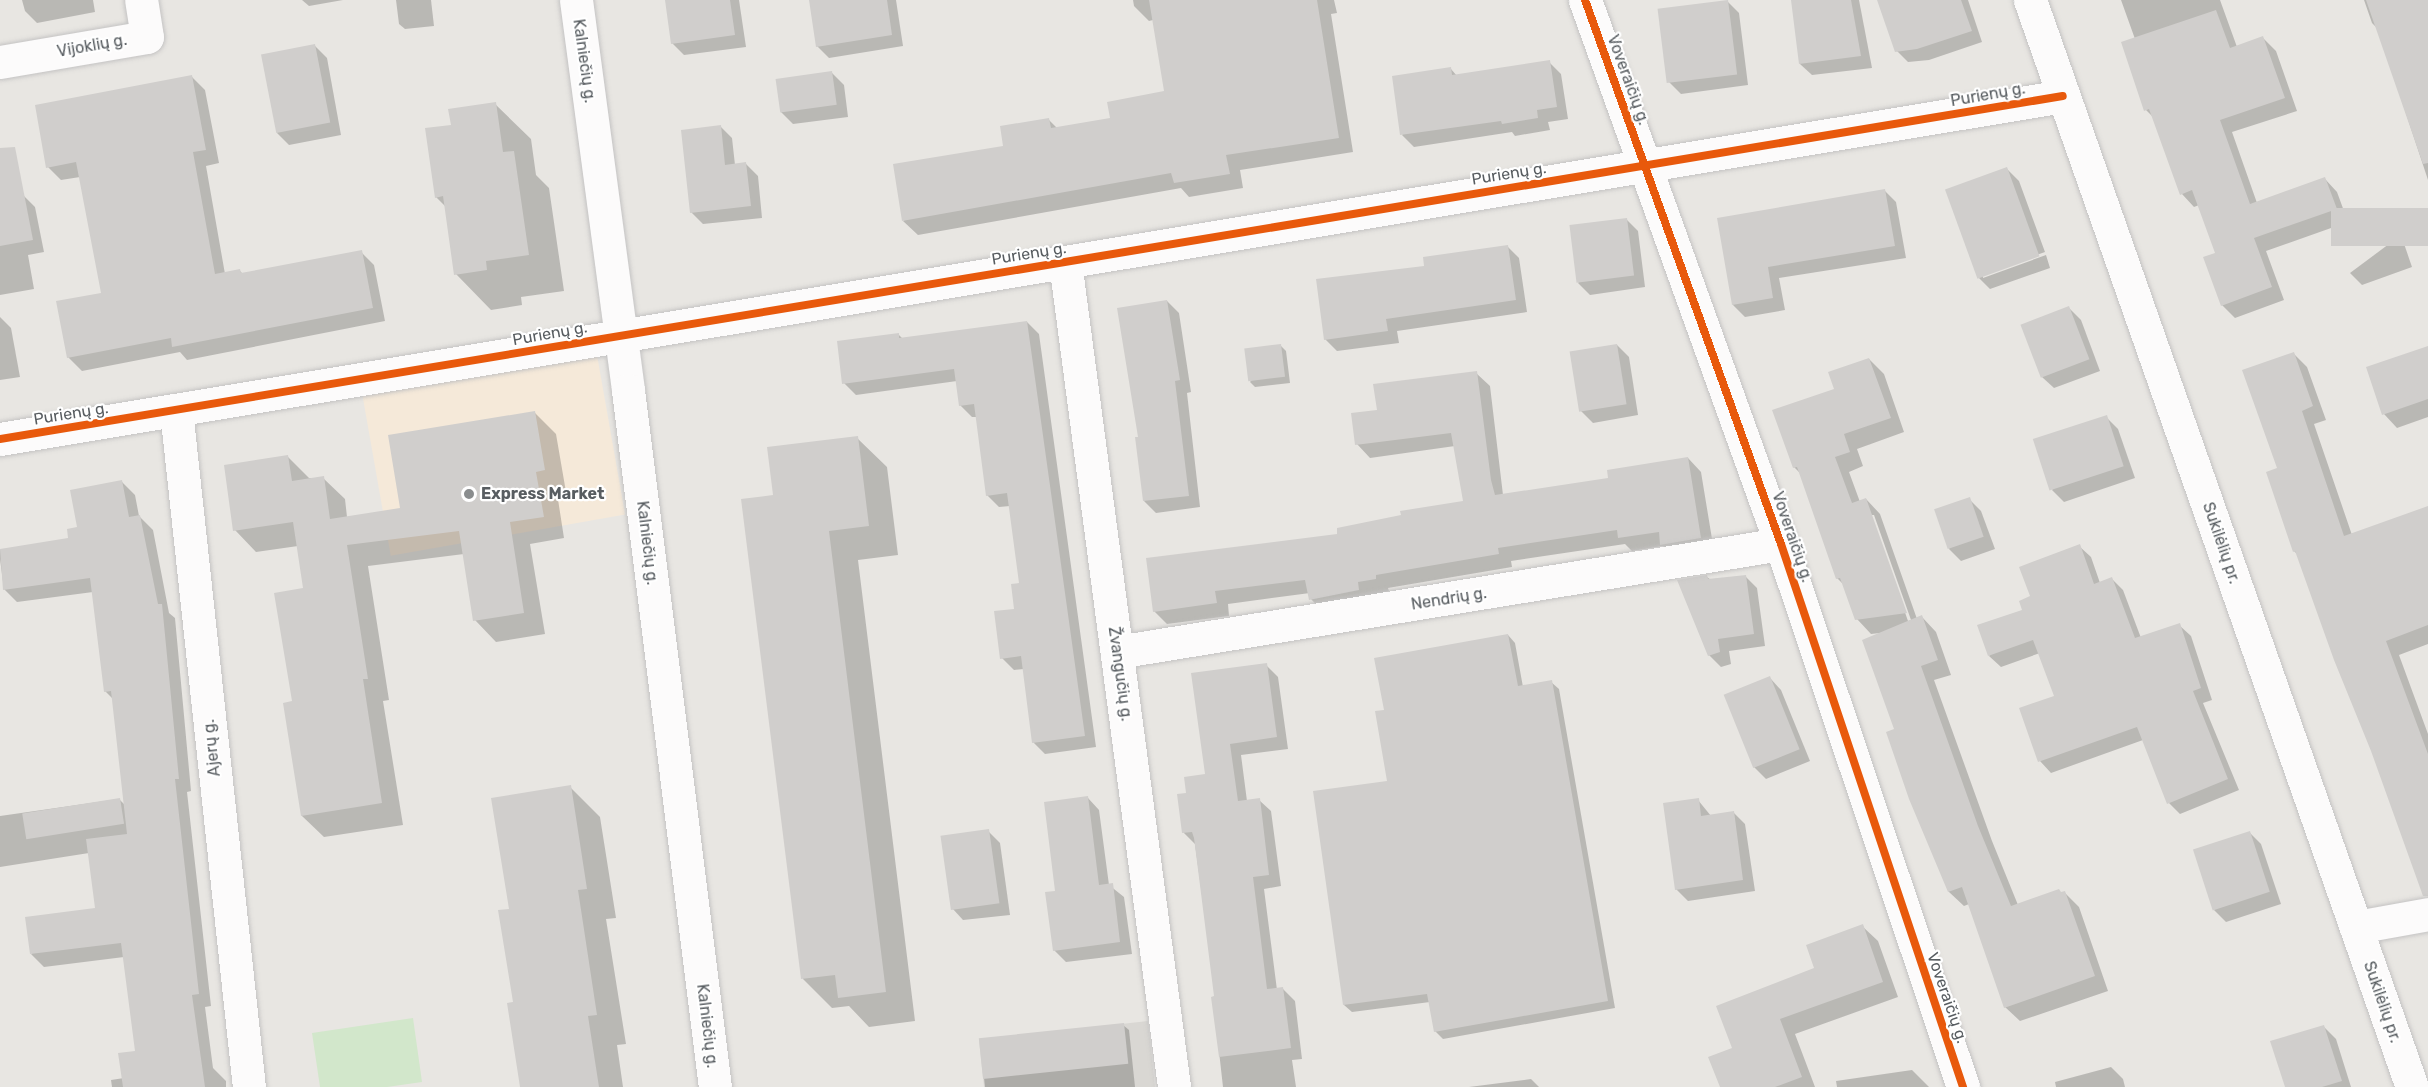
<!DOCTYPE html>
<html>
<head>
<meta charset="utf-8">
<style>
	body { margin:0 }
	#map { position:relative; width:2428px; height:1087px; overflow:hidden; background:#e8e6e2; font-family:Rubik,sans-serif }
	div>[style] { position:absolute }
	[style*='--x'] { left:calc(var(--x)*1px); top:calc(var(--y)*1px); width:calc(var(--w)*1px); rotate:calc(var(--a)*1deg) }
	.commercial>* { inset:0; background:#f5e9d9; transform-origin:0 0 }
	.industrial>* { inset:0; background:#d9d7d3 }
	.green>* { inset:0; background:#d2e7cb }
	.shadow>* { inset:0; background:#0003 }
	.building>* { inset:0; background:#d0cecc; transform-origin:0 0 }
	.roads { filter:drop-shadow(0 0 2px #c4c3c3) drop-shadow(0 0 2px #c4c3c3) }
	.street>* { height:33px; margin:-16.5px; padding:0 16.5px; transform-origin:16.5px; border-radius:16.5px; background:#fcfbfb }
	.secondary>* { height:33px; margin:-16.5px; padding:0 16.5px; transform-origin:16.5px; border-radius:16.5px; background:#fcfbfb }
	.cycleway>* { height:8px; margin:-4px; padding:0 4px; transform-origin:4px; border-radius:4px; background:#e8590c }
	.dots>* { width:16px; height:16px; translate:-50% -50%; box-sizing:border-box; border:3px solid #fff; border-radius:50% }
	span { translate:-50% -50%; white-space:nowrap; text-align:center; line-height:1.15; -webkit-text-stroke:4.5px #fff; paint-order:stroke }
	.street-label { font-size:16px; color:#585d61 }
	.poi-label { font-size:16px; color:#585d61; font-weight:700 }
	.left { translate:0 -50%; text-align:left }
</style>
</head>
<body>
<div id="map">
	<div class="commercial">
		<i style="left:597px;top:355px;width:162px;height:238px;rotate:80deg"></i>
	</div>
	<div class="industrial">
		<i style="clip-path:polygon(1148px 1021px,1155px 1087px,984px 1087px,979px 1040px)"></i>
	</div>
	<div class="green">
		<i style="clip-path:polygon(413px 1018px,422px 1082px,387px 1087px,320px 1087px,312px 1033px)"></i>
	</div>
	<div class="shadow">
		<i style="clip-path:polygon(22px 0,93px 0,95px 12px,37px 23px,25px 11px)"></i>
		<i style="clip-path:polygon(302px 0,343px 0,309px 6px)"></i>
		<i style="clip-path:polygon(396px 0,431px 0,434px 26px,405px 29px,399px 24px)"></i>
		<i style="clip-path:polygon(666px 0,739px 0,746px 47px,684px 55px,672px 43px)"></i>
		<i style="clip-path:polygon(811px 0,896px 0,903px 46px,829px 58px,817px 46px)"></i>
		<i style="clip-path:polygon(1133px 0,1334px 0,1337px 13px,1331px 14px,1353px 152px,1240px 170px,1243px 188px,1189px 197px,1181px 188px,918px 235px,903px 221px,1049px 120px,1058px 129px,1112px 119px,1166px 93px,1153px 20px,1149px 21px,1134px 6px)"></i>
		<i style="clip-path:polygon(1792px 0,1859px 0,1872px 68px,1812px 75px,1800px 64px)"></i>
		<i style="clip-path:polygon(1878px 0,1968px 0,1982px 42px,1929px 60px,1908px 62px,1897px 51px)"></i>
		<i style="clip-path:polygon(2121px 0,2220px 0,2237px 47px,2263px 38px,2276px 51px,2297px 111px,2232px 132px,2257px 203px,2325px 179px,2337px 192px,2348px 222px,2266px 251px,2284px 300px,2235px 318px,2222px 305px,2217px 254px,2199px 205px,2194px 207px,2182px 194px,2154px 118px,2146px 110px,2135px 39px)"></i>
		<i style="clip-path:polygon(2364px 0,2428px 0,2428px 180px,2378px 29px,2372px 23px)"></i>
		<i style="clip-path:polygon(1727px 1px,1739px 13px,1748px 85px,1681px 94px,1669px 82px)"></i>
		<i style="clip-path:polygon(315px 46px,327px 58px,341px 135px,289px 145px,277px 133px)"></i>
		<i style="clip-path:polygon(1549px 62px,1561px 74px,1568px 119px,1548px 122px,1550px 130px,1515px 136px,1512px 132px,1414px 147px,1402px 135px,1451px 69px,1457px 76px)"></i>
		<i style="clip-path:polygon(832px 73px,844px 85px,848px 117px,793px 124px,781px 112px)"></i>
		<i style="clip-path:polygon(192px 77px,205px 90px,219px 163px,206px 166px,225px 274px,240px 271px,243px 274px,361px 252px,374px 265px,385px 321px,187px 360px,180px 352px,82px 371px,68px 357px,103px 294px,80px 177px,61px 180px,48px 167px)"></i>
		<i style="clip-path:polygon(495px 104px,531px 139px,536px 175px,549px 188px,564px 291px,521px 297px,522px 305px,491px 310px,456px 274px,446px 207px,436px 197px,452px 126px)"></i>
		<i style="clip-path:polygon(720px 126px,732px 138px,735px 165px,746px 164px,758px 176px,762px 218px,703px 224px,691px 212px)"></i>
		<i style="clip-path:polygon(2007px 169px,2019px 181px,2045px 252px,1983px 274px,1983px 278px,2046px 255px,2050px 268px,1990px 289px,1978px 277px)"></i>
		<i style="clip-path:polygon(1884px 190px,1896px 202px,1906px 258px,1779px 278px,1785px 310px,1745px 317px,1733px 305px,1718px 219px)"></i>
		<i style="clip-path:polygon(23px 195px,35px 207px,44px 252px,28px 255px,34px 289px,0 295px,0 199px)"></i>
		<i style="clip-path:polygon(1626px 219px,1638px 231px,1645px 287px,1590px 295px,1578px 283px)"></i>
		<i style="clip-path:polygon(2401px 235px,2412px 267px,2362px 285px,2350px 273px)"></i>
		<i style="clip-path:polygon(1507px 246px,1519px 258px,1527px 312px,1397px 331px,1399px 343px,1337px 351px,1325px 339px,1426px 267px)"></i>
		<i style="clip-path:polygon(1167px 301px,1179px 313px,1191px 392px,1187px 393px,1200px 507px,1156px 513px,1144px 501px,1139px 438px)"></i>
		<i style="clip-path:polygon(2069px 308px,2081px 320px,2100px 371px,2054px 388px,2042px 377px)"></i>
		<i style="clip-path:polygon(0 317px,11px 328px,20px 377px,0 380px)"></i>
		<i style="clip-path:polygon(1027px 322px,1039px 334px,1096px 747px,1045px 754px,1033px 742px,1024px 669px,1014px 670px,1002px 658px,1021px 584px,1010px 506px,999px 507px,987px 495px,977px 417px,972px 417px,960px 405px,957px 381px,856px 395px,844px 383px,898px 334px,903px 339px)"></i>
		<i style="clip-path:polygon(1280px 345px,1286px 351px,1290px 383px,1255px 387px,1250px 382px)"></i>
		<i style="clip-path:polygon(1617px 345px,1629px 357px,1638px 415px,1593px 423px,1581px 411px)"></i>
		<i style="clip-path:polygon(2428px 347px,2428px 417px,2397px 428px,2384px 414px)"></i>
		<i style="clip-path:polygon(2294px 354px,2307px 367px,2326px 420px,2314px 424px,2352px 535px,2428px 508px,2428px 644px,2399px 655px,2428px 734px,2428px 876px,2298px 555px,2294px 551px,2279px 469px)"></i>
		<i style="clip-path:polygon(evenodd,1869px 359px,1884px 374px,1904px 432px,1857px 449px,1863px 466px,1849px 472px,1860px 502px,1866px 499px,1880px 514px,1917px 619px,1922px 617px,1936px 632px,1951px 675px,1934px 680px,1992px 841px,2018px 905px,2064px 892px,2079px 907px,2108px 991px,2020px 1021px,2005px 1007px,1969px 904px,1964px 906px,1949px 892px,1910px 798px,1880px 633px,1871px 634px,1857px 619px,1845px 586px,1837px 578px,1801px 474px,1794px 467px,1836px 389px,1869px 359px,1871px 515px,1874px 515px,1911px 620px,1908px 621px,1871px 515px)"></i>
		<i style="clip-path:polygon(1476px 373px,1490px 386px,1503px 495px,1610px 479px,1688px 458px,1701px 472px,1714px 551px,1675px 557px,1663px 546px,1632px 551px,1625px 544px,1511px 561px,1512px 567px,1388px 588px,1389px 591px,1324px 613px,1311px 599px,1310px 593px,1228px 604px,1229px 616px,1167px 624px,1154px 611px,1339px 535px,1464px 502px,1455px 446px,1370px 458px,1357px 444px,1378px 412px)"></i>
		<i style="clip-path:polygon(534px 412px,556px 434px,566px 492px,557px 493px,564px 538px,530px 544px,545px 634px,496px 642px,475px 620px,464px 554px,368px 566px,389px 700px,383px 701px,403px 825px,324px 837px,302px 816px,293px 702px,304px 590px,298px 546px,256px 552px,235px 530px,288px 457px,309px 478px,323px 478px,345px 499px,347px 517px,402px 509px)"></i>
		<i style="clip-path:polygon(2106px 417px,2118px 429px,2135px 478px,2064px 502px,2052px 490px)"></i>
		<i style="clip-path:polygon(857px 438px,887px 467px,898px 555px,858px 560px,915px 1021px,869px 1027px,849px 1006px,832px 1008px,803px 979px,775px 496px)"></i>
		<i style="clip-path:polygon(122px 482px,135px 495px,139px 516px,153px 530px,169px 613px,175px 618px,191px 791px,187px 792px,211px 1006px,205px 1007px,213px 1068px,226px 1081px,226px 1087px,112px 1087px,111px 1080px,124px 1078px,136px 1052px,124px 957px,44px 967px,31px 954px,97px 909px,89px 853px,0 867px,0 816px,119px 799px,125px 805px,113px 699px,105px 691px,93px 592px,17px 602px,4px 589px,0 559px,0 550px,70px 539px)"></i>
		<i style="clip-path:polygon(1969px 499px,1981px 511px,1995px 549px,1961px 561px,1949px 549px)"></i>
		<i style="clip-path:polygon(2079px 546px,2091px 557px,2100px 583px,2112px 579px,2123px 590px,2141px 638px,2179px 625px,2191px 636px,2212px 700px,2203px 703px,2239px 790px,2180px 814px,2169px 803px,2143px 740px,2051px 773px,2040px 761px,2021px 709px,2056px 697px,2040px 653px,2001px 667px,1989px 656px,2032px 597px)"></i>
		<i style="clip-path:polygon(1745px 576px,1757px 588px,1765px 646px,1729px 651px,1731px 664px,1721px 667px,1709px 655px,1707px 577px,1711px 580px)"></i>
		<i style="clip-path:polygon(1508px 635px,1515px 643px,1523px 687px,1551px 682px,1559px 689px,1615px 1008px,1443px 1039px,1435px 1031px,1430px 1002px,1352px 1012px,1344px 1005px,1389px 782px,1385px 711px)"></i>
		<i style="clip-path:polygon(1266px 665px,1278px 677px,1288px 749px,1241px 755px,1247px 801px,1259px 800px,1271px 811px,1281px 886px,1264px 889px,1277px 990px,1283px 989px,1295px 1001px,1302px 1059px,1292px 1060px,1296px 1087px,1223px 1087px,1213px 998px,1216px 998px,1195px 844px,1183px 832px,1188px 794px,1207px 776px)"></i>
		<i style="clip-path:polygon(1770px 678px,1781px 690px,1810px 761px,1766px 779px,1754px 767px)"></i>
		<i style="clip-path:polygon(570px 787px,600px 817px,616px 918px,606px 919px,626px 1044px,617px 1045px,623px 1087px,522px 1087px,510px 910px)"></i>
		<i style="clip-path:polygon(1088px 798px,1099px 810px,1109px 885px,1124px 897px,1132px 954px,1066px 962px,1054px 950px,1056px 892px)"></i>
		<i style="clip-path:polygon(1698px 800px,1711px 816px,1733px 812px,1745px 824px,1755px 891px,1688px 901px,1676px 889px)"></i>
		<i style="clip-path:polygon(988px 831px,1000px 843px,1010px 915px,963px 920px,952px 908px)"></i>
		<i style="clip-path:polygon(2249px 832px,2261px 844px,2281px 904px,2226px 922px,2214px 910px)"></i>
		<i style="clip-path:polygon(1862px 926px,1878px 941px,1898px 997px,1795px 1034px,1815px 1087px,1721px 1087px,1734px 1049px)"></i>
		<i style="clip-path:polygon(1123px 1025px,1129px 1030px,1135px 1087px,985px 1087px,980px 1041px)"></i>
		<i style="clip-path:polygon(2324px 1027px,2336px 1039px,2351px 1087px,2286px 1087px)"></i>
		<i style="clip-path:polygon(2111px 1067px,2123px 1079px,2125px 1087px,2056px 1087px,2055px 1082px)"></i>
		<i style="clip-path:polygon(1912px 1070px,1929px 1087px,1837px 1087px,1836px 1081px)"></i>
		<i style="clip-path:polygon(1531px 1079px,1539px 1087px,1469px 1087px)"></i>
	</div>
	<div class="building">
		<i style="clip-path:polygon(665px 0,730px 0,735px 35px,671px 44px)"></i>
		<i style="clip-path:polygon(809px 0,887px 0,892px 35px,816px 47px)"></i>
		<i style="clip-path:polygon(1149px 0,1317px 0,1339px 138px,1226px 155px,1230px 174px,1174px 183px,1171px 173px,902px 221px,893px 164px,1003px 146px,1000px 126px,1049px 118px,1051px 128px,1110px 118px,1107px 102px,1164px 91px)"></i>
		<i style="left:1728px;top:0;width:75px;height:71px;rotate:83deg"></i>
		<i style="clip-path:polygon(1791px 0,1851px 0,1861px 56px,1799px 64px)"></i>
		<i style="clip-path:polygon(1877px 0,1961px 0,1972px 31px,1917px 49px,1895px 52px)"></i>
		<i style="clip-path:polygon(2366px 0,2428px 0,2428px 163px,2423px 164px)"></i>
		<i style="clip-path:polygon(2216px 10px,2230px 48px,2263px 36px,2285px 98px,2220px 120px,2250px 204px,2325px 177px,2337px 209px,2254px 238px,2272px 287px,2221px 306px,2203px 257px,2215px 253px,2192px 190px,2180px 195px,2149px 109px,2144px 111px,2121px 42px)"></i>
		<i style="left:315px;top:44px;width:80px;height:55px;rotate:79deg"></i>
		<i style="clip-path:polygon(1550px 60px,1557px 107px,1537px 110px,1538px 118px,1502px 124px,1501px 121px,1400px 135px,1392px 76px,1451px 67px,1452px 75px)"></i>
		<i style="left:832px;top:71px;width:34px;height:57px;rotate:82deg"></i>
		<i style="clip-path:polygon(192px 75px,206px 150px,193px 152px,215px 274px,240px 269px,241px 273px,362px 250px,373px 308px,172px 347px,171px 338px,67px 358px,56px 301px,101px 293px,76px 162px,46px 168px,35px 105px)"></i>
		<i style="clip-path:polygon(496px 102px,503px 152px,514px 151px,529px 255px,486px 261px,487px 270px,454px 275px,443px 196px,435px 198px,425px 128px,451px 125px,448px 109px)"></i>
		<i style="clip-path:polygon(721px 125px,725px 165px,746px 162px,751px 206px,690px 213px,681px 130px)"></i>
		<i style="clip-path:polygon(15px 147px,33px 240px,0 246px,0 148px)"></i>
		<i style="left:2007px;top:167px;width:95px;height:66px;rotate:70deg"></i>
		<i style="clip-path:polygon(1885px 189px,1895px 246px,1768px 267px,1773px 298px,1732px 305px,1717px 218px)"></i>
		<i style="left:2428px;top:208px;width:38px;height:97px;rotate:90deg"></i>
		<i style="left:1627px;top:218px;width:58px;height:58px;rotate:83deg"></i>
		<i style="clip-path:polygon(1508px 245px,1516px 300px,1386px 319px,1388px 331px,1324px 340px,1316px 279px,1424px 266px,1423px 257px)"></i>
		<i style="clip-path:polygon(1167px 300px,1180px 380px,1175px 381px,1189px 496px,1143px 501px,1135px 437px,1138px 437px,1117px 308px)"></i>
		<i style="left:2069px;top:306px;width:57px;height:52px;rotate:69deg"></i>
		<i style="clip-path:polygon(1027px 321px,1085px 736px,1032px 743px,1021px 656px,1000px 659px,994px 611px,1014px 609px,1011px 584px,1019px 583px,1007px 493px,986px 496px,974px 404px,959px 406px,954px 369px,842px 384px,837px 341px,899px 333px,899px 338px)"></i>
		<i style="left:1281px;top:344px;width:33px;height:37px;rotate:83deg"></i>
		<i style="left:1617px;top:344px;width:61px;height:48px;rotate:81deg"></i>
		<i style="clip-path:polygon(2428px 346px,2428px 399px,2382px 415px,2366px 367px)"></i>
		<i style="clip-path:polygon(2294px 352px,2313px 406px,2302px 411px,2344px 536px,2428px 506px,2428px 625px,2386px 641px,2428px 754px,2428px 896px,2423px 896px,2371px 751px,2334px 660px,2295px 551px,2293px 552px,2266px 472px,2277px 468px,2242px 370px)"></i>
		<i style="clip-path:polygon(1869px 358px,1891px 418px,1844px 434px,1850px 452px,1835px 457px,1852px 503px,1866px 498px,1907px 613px,1855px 620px,1840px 578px,1836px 579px,1797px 467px,1793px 468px,1772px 410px,1834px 389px,1828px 372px)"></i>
		<i style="clip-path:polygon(1477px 371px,1491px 480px,1495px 495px,1608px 478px,1607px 470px,1688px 457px,1701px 538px,1660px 545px,1659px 532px,1618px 538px,1617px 530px,1498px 548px,1499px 554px,1376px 575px,1376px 579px,1358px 582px,1359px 590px,1309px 600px,1305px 580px,1215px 591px,1217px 603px,1153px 612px,1146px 558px,1337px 534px,1337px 528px,1401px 515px,1400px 511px,1463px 501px,1451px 433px,1355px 445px,1351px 413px,1377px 410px,1373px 384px)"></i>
		<i style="clip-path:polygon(535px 411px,545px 470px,536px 472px,544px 517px,510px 522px,524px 613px,473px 621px,459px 531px,347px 545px,368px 679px,363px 679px,382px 803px,301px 816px,283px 703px,292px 701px,274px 593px,303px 588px,293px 522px,233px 531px,224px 465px,288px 455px,292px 481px,324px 476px,330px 519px,400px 508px,388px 435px)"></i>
		<i style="left:2107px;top:415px;width:54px;height:78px;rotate:72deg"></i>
		<i style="clip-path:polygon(858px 436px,869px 526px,829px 531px,886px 992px,838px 998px,835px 975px,801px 979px,741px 499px,773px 495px,767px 447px)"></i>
		<i style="clip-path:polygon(122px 480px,129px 517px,140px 515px,158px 604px,162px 604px,179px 779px,175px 779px,199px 994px,192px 995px,205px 1087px,123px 1087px,118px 1053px,135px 1051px,121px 943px,30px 954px,25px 917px,95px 908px,86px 839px,127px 834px,111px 691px,104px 692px,90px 578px,3px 590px,0 549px,68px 538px,67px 529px,77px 527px,70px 490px)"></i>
		<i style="left:1970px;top:497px;width:42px;height:38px;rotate:71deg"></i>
		<i style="clip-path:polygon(2080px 544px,2094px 584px,2112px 577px,2135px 638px,2180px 623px,2201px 688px,2193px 691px,2228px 779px,2167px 804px,2137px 727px,2038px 762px,2019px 708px,2054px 696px,2033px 640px,1988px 656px,1977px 625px,2022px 610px,2019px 601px,2030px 596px,2019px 567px)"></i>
		<i style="clip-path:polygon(1707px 575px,1708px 579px,1746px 575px,1754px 634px,1718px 639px,1720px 652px,1708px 656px,1677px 580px)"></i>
		<i style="clip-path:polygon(1922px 615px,1938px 660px,1921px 666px,1978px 826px,2011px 906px,2059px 889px,2061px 892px,2065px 891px,2095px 976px,2004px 1008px,1962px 887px,1948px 892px,1909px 799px,1886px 732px,1894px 729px,1862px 640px)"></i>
		<i style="clip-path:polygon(1508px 634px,1518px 686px,1552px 680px,1608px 1001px,1434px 1032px,1427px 994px,1343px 1005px,1313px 791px,1387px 781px,1375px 711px,1384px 710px,1374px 658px)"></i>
		<i style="clip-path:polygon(1267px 663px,1277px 737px,1230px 744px,1238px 801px,1260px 798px,1269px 875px,1253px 877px,1267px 989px,1283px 987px,1291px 1048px,1219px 1057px,1211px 997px,1214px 996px,1194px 838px,1192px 832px,1182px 833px,1177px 794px,1186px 793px,1184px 777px,1205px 774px,1191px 673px)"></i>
		<i style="left:1770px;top:676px;width:79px;height:50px;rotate:68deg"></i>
		<i style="clip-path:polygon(571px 785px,587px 889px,578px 890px,597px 1015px,588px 1016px,599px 1087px,520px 1087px,507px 1003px,513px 1002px,498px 910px,509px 909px,491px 798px)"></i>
		<i style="clip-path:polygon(1088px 796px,1099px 885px,1113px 883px,1120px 942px,1053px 951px,1045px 892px,1055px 891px,1044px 802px)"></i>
		<i style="left:120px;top:798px;width:26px;height:99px;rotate:81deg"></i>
		<i style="clip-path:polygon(1699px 798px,1701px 816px,1734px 811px,1743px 880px,1675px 890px,1663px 803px)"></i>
		<i style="left:989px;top:829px;width:75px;height:49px;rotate:82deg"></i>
		<i style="left:2250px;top:831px;width:64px;height:60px;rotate:72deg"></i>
		<i style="clip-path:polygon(1863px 924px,1883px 982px,1780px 1019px,1802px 1077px,1775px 1087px,1720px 1087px,1708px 1057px,1732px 1048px,1716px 1006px,1814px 968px,1806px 945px)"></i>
		<i style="left:1124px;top:1023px;width:41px;height:146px;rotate:84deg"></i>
		<i style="clip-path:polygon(2324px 1025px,2342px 1081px,2322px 1087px,2285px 1087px,2270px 1041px)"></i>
	</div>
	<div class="roads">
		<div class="street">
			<i style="--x:576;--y:0;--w:393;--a:82.4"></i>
			<i style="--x:628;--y:390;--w:702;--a:82.89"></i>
			<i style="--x:1585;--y:0;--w:578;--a:70.19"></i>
			<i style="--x:1781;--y:544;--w:573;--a:71.47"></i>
			<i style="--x:0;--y:62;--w:149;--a:-9.7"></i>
			<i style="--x:147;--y:37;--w:37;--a:-99"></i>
			<i style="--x:1065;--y:262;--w:832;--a:82.47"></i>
			<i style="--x:176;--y:410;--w:681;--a:83.85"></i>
			<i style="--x:0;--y:439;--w:2091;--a:-9.44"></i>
			<i style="--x:1117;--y:652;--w:673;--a:-9.24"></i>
			<i style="--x:2356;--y:927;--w:73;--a:-10.2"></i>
		</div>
		<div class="secondary">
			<i style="--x:2030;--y:0;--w:1152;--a:70.64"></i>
		</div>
	</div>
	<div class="cycleway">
		<i style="--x:1585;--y:0;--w:578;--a:70.19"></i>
		<i style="--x:1781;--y:544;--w:573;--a:71.47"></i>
		<i style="--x:0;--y:439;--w:2091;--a:-9.44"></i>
	</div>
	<div class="dots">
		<i style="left:469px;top:494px;background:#8a8d8e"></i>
	</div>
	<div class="street-label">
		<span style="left:92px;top:46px;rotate:-10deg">Vijoklių g.</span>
		<span style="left:584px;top:61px;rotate:82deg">Kalniečių g.</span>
		<span style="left:1628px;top:80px;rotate:70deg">Voveraičių g.</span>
		<span style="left:1988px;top:95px;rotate:-10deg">Purienų g.</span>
		<span style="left:1509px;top:174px;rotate:-9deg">Purienų g.</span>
		<span style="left:1029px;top:254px;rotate:-9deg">Purienų g.</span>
		<span style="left:550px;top:334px;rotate:-10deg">Purienų g.</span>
		<span style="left:71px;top:414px;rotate:-9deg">Purienų g.</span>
		<span style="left:1792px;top:537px;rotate:71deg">Voveraičių g.</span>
		<span style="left:647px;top:543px;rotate:83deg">Kalniečių g.</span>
		<span style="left:2221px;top:543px;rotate:71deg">Sukilėlių pr.</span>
		<span style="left:1449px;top:599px;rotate:-9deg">Nendrių g.</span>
		<span style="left:1120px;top:674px;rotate:82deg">Žvangučių g.</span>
		<span style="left:212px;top:748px;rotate:-96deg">Ajerų g.</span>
		<span style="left:1947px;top:998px;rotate:71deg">Voveraičių g.</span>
		<span style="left:2382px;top:1002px;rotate:71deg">Sukilėlių pr.</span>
		<span style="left:707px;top:1026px;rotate:83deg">Kalniečių g.</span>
	</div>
	<div class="poi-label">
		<span class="left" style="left:481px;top:494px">Express Market</span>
	</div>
</div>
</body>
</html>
